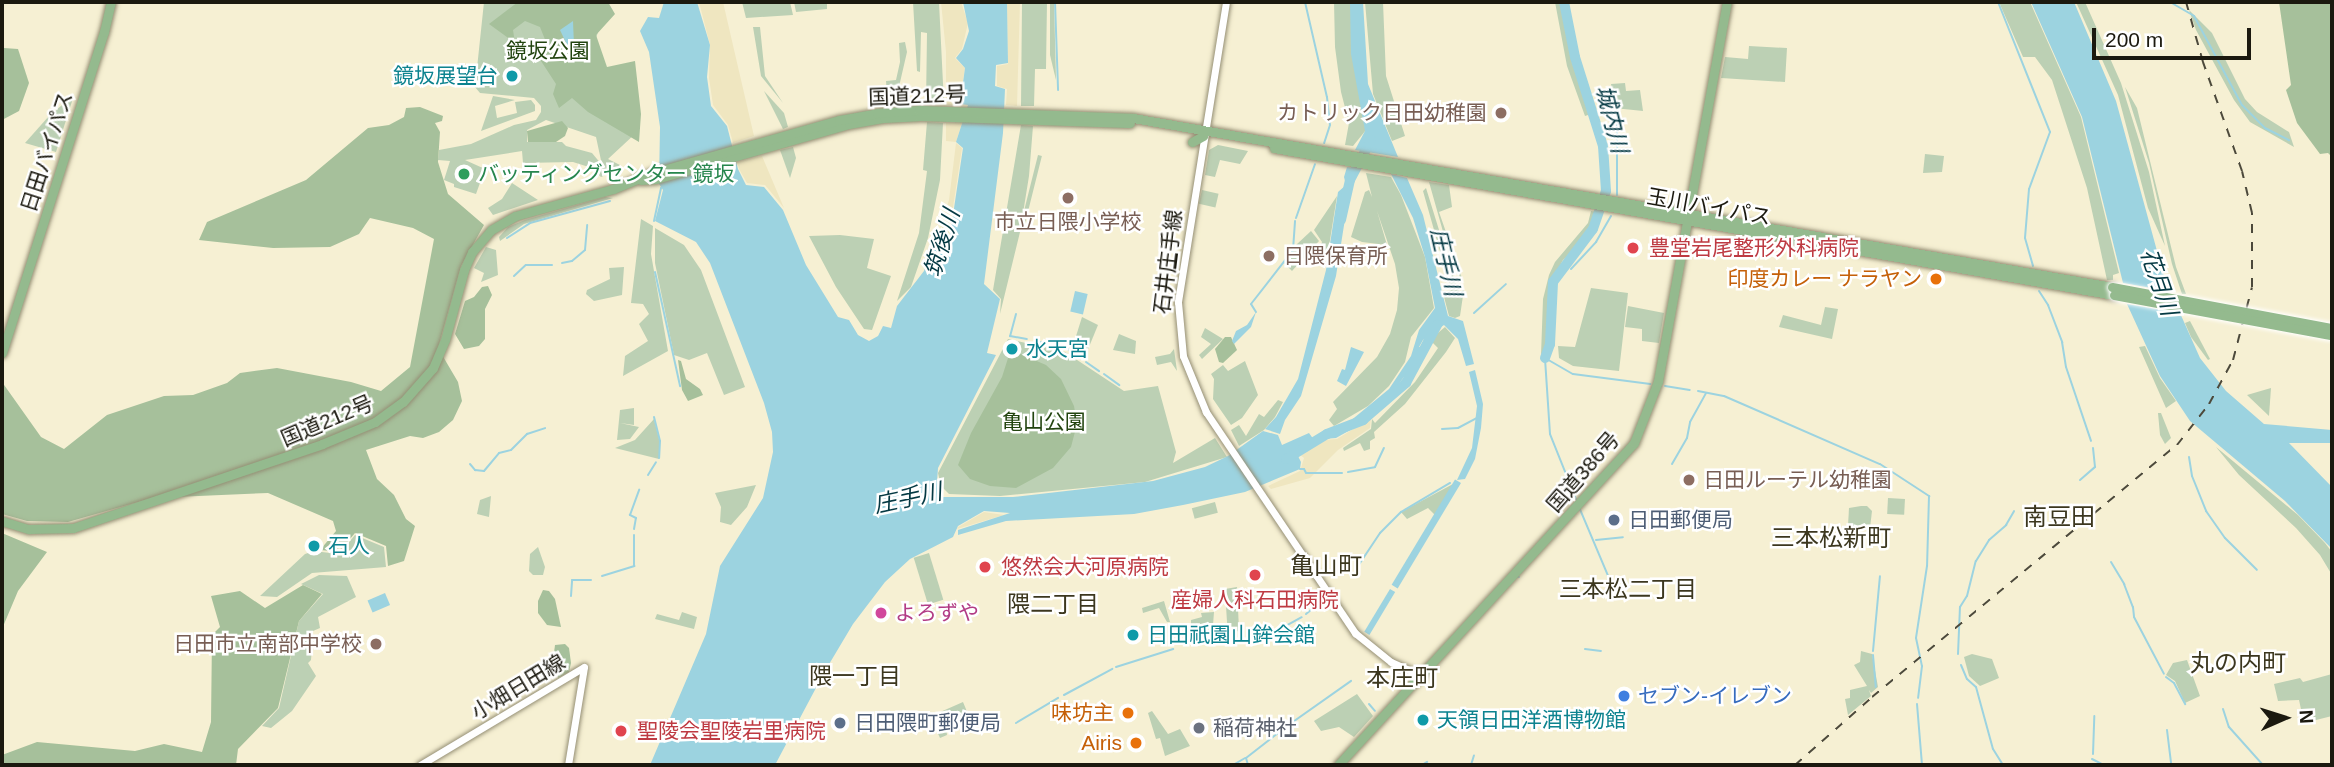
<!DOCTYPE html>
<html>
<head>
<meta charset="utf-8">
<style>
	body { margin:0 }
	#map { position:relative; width:2334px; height:767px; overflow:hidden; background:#f6f0d3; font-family:Arial,"Noto Sans JP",sans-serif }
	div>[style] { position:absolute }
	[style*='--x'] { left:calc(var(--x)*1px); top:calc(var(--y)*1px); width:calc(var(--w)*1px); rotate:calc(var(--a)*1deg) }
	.green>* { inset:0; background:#bcd0b4; transform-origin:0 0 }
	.forest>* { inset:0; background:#a6c09b }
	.sand>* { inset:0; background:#efe6c0 }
	.water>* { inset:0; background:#9cd3e0; transform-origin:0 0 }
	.stream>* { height:2px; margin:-1px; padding:0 1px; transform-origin:1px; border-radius:1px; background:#9cd3e0 }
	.river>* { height:10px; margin:-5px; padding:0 5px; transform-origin:5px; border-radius:5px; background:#9cd3e0 }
	.roads { filter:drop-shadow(0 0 2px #958f75) drop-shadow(0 0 2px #958f75) }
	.secondary>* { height:7px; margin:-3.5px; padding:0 3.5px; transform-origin:3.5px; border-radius:3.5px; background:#fff }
	.trunk>* { height:9px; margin:-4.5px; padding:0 4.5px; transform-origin:4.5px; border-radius:4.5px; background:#94ba8e }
	.rail>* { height:2px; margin-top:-1px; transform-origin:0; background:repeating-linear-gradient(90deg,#4c493b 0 9px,transparent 0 18px) }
	.bridges { filter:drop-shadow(0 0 2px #fff) drop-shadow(0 0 2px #fff) }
	.trunk-bridge>* { height:9px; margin:-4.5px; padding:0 4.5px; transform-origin:4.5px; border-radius:4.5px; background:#94ba8e }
	.dots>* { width:19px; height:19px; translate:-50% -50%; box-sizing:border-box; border:4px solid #fff; border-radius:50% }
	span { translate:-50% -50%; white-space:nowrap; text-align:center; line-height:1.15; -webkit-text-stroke:5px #fff; paint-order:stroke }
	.park-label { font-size:21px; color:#22440f }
	.culture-label { font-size:21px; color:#0d838f }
	.right { translate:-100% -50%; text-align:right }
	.left { translate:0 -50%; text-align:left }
	.street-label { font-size:21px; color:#1b190f }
	.education-label { font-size:21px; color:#785e54 }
	.leisure-label { font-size:21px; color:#27864d }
	.health-label { font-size:21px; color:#be3a42 }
	.food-label { font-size:21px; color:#c56008 }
	.service-label { font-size:21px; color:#4e5e75 }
	.hotel-label { font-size:21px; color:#b23c85 }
	.shop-label { font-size:21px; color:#366cbe }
	.worship-label { font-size:21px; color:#5b616d }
	.water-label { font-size:23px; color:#043943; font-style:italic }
	.neighbourhood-label { font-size:23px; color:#3c371f }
	.quarter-label { font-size:24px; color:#3c371f }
	.frame { position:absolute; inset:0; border:4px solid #1b190f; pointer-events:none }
	.north { position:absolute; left:2250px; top:683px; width:70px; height:70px; -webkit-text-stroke:5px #fff; paint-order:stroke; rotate:87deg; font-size:19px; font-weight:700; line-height:28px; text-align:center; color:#1b190f }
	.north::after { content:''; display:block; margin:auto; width:24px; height:32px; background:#1b190f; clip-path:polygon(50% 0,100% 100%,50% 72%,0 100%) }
	.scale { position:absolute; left:2092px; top:28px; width:159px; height:32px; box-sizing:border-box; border:4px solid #1b190f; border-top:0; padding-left:9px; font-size:21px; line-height:24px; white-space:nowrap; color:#1b190f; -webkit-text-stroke:5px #fff; paint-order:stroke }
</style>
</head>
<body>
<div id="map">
	<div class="green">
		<i style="clip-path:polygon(evenodd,484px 2px,602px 2px,606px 9px,596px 38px,606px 70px,636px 133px,608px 159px,620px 165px,619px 169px,601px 177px,592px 168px,573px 162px,523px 163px,522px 151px,465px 160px,485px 169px,476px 194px,454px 187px,454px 184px,444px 180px,450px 161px,438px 160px,439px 150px,471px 144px,514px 125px,536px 120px,541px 112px,541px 106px,534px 98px,480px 93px,475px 87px,484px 2px,546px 120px,596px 137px,602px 165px,592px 153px,566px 146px,562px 142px,527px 142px,527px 130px,546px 120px)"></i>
		<i style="clip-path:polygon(742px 2px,790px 2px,793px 15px,746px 18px)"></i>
		<i style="clip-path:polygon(794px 2px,827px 2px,827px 9px,796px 12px)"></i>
		<i style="clip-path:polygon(913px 2px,939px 2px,944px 104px,926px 103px,927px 33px,921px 32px,920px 72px,917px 71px)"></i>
		<i style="clip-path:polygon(1022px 2px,1047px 2px,1046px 69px,1035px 69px,1034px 106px,1021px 106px)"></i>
		<i style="clip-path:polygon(1050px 2px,1054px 2px,1056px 80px,1050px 55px)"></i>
		<i style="clip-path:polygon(1334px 2px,1353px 2px,1366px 130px,1353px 146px,1345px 145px,1349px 123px,1341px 92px,1335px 47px)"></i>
		<i style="clip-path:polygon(1365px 2px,1383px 2px,1386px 76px,1405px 136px,1392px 141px,1373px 94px)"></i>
		<i style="clip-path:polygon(1555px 2px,1561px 2px,1573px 57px,1591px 114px,1585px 116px,1567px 66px)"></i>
		<i style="clip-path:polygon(1999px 2px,2030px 2px,2081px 117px,2119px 273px,2113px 275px,2113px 280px,2107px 280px,2087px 188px,2052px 80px,2035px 57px,2023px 57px)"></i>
		<i style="clip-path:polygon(2076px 2px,2085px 2px,2121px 83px,2149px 172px,2165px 246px,2148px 208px,2118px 95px)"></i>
		<i style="clip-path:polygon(2189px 10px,2212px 33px,2245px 99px,2257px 112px,2289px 132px,2294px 147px,2250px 122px,2234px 100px,2196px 30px)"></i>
		<i style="clip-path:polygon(753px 27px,760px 27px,765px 76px,783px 103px,761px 76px)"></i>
		<i style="clip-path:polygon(905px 42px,907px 52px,895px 104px,888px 106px,886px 81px,896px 80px,900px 62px,899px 43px)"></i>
		<i style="clip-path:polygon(1749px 46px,1787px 48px,1785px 82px,1721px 78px,1725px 57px,1748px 59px)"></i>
		<i style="clip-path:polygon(1625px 83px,1626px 91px,1640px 90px,1643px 111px,1614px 108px,1611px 84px)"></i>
		<i style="clip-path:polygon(2125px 87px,2137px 108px,2176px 267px,2186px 294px,2182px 294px,2172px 264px,2149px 163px)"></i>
		<i style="clip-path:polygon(764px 91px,784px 113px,788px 127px,783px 129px)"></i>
		<i style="clip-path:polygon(74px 95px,56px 152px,25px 143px,49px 116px)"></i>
		<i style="clip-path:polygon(493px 96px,515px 100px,495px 106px,497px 118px,517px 113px,515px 102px,531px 100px,535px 105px,535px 111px,481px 131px)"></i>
		<i style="clip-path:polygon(927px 122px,943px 123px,940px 180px,928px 238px,911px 287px,897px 301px,919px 233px,927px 171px,923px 170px)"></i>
		<i style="clip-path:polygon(1021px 125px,1033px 126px,1029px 176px,1020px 232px,1000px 314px,1001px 299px,993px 290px)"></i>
		<i style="clip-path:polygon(1218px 145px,1248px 151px,1240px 164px,1220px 160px,1215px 177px,1205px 175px,1209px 150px)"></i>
		<i style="clip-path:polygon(793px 147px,796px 158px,790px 178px,780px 150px)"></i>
		<i style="clip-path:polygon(1925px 154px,1944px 156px,1942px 172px,1923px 173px)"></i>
		<i style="left:1038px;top:155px;width:4px;height:75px;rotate:14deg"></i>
		<i style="clip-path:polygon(1366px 173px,1391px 177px,1401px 195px,1425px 257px,1434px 308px,1411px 337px,1405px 362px,1389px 386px,1368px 406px,1334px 426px,1329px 420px,1337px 409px,1333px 402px,1377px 357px,1390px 334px,1397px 310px,1399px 288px,1395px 264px,1377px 211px,1387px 245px,1362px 242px,1351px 237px,1365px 192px,1369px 190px,1372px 197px)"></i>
		<i style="clip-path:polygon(1429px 182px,1449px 185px,1452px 207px,1439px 212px,1463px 281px,1453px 267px)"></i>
		<i style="clip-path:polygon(512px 183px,538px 200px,493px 215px,488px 208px,502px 199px)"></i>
		<i style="clip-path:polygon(1426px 188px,1457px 288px,1460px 292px,1464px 289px,1460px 316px,1455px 318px,1449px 316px,1443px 293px,1451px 290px,1423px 191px)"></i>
		<i style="left:1202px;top:190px;width:17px;height:14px;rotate:13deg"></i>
		<i style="clip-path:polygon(1337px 196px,1327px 259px,1319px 250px,1322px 242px,1314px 230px)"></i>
		<i style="clip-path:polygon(605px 197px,613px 198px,524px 224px,500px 241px,499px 237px,508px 227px,525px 220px)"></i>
		<i style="clip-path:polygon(1591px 211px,1598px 212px,1590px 229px,1577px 248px,1563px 260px,1553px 279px,1547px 345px,1541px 355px,1543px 299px,1549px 275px,1555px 262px,1588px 223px)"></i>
		<i style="clip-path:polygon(641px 219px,653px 226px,651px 254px,668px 351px,623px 376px,625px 356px,648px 341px,639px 324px,649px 314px,643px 304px,631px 303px)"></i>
		<i style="clip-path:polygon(655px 228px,684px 245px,701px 270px,745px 387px,724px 395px,707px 353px,689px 360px,674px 355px,655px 263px)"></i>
		<i style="clip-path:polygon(1311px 231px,1319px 241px,1292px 271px,1284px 263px,1296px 245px)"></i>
		<i style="clip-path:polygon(840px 235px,874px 239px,867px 268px,891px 276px,872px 330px,864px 329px,836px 287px,809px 236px)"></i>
		<i style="clip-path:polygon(486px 247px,496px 250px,498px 275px,481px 282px,484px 273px,474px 268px)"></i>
		<i style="clip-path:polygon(624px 267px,622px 295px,594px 301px,586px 294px,587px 290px,610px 279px,609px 268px)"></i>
		<i style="clip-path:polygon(1591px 288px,1628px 293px,1619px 371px,1573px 366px,1559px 358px,1558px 346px,1575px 347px)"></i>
		<i style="clip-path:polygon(1628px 306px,1664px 313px,1659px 343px,1642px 341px,1642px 329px,1625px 327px)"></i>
		<i style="clip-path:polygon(1825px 307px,1838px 309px,1832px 339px,1779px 327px,1783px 315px,1821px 325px)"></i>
		<i style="clip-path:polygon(1082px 317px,1098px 325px,1084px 359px,1072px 349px)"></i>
		<i style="clip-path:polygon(2190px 321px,2210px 359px,2208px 360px,2191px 337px,2185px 323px)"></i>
		<i style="clip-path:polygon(1445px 327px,1455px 338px,1446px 352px,1405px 404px,1374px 432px,1375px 438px,1370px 441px,1370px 449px,1364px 451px,1360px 443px,1344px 451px,1343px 448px,1371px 429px,1372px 419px,1375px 423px,1415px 382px,1438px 348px,1431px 341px,1432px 338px)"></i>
		<i style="clip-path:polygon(1205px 328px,1223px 339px,1202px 359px,1199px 355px,1211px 344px,1201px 337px)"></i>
		<i style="clip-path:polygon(1119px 334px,1136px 341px,1135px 354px,1113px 350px)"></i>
		<i style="clip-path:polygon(1008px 339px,1065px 352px,1124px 391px,1158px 386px,1176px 452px,1173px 463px,1215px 438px,1227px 457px,1145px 482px,1000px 496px,949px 494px,941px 486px,938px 473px)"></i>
		<i style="clip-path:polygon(2145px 346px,2160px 378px,2176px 401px,2166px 408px,2139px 347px)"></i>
		<i style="clip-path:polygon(1174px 349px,1177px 371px,1171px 362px,1157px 365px,1155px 357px,1170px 354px)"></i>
		<i style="clip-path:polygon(1245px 361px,1258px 395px,1242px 418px,1231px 425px,1213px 399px,1214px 379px,1211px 374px,1223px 365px,1228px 371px)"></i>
		<i style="clip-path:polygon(2271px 388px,2269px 416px,2247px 395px)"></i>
		<i style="clip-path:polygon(1278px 400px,1283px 402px,1275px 417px,1264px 430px,1239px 446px,1231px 430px,1239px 425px,1246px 436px,1259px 414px,1264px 417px)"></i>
		<i style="clip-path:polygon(634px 408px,634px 425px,620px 423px,639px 427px,630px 439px,617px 440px,620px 410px)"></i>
		<i style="clip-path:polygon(2158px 413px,2161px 413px,2171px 438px,2165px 444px,2160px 435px)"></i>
		<i style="clip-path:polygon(654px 419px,660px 443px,659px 459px,615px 448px,635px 440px)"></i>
		<i style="clip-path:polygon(2216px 447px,2298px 515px,2325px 543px,2332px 552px,2332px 575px,2320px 555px,2296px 528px,2239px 475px)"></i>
		<i style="clip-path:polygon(1453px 484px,1435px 515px,1428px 508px,1407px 519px,1401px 512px)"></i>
		<i style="clip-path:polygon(756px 485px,747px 507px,731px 525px,720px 522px,721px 507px,715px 493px)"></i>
		<i style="clip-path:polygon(491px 496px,489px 517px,477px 514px,480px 500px)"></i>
		<i style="left:1888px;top:498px;width:17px;height:16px;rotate:3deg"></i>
		<i style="left:1215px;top:502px;width:11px;height:24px;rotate:75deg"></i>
		<i style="clip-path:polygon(1861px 506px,1867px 506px,1872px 511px,1870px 528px,1848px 526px,1849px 508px)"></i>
		<i style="clip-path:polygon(355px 535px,384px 547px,386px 567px,312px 573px,277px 597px,260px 596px,305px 554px,314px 551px,330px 553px,345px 547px)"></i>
		<i style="clip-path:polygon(538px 547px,545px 567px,543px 575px,533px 575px,529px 571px,530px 554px)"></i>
		<i style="left:929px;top:553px;width:49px;height:16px;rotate:73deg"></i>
		<i style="clip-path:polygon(319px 575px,347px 576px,356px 597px,318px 617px,320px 628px,313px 631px,311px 660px,308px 663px,316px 676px,292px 711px,271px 728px,262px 726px,279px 708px,299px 621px,323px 594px,301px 584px)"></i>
		<i style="clip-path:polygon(1237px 587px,1239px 630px,1228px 639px,1225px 589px)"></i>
		<i style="clip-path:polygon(1164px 601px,1170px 622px,1167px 622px,1159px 608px,1143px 613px,1142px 608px)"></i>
		<i style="clip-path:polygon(682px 612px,697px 617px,694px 629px,655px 619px,657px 614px,679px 620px)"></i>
		<i style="clip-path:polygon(1214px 612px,1213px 625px,1207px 625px,1208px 632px,1198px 633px,1197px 624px,1191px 624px,1191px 620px,1202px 617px,1201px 613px)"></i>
		<i style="clip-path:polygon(1861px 651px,1872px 654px,1878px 687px,1871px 693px,1869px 690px,1871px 696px,1848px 715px,1845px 699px,1850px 698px,1850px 690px,1867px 686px,1854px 665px,1860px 662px)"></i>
		<i style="clip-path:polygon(1972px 654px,1992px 659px,1999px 678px,1980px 686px,1969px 676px,1964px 657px)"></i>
		<i style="clip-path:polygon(2187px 660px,2200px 696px,2185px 703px,2175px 681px,2166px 675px,2173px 663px)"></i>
		<i style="clip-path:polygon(2332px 674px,2332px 716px,2304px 723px,2299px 700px,2278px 701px,2274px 684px,2300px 678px,2303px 682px)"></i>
		<i style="clip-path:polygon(1357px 694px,1373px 716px,1354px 737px,1339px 727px,1321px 731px,1314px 721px)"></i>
		<i style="clip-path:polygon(963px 702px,968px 714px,950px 723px,946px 727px,947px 735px,940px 738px,935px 727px,943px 723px,938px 713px)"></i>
		<i style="clip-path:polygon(1152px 711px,1168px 734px,1180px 729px,1190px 746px,1165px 756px,1160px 738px,1156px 739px,1148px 713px)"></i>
	</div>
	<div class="forest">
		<i style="clip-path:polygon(518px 2px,608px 2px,615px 14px,596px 35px,607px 67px,635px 61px,641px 114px,639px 142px,588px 112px,572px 98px,559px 108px,553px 94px,556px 84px,541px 61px,546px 42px,540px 27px,525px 21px,513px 30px,515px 43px,489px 24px)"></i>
		<i style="clip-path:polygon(2279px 2px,2332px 2px,2332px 157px,2328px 153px,2320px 154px,2297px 123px,2286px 90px,2291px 85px)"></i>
		<i style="clip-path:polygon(4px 48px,18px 49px,29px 83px,19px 111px,2px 120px,2px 49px)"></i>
		<i style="clip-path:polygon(420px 107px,443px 116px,442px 121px,435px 123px,440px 132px,438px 162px,448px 194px,484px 225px,461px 266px,438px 348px,458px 382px,462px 401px,453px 420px,439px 432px,423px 438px,410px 436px,366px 450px,377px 479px,394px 495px,406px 519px,415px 526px,404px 561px,388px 566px,386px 546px,355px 533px,344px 546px,331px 551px,320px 550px,336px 531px,333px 521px,268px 493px,152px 498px,68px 522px,27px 521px,2px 514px,2px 382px,41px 437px,64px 449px,107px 415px,164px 396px,193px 395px,227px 383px,240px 373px,277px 368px,351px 382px,381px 391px,410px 367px,434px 239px,413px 228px,370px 218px,359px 234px,330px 247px,273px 248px,199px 240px,207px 222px,306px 180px,368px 128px,389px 125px,404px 117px,406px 108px)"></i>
		<i style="clip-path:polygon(562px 121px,568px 128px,565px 136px,556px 142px,528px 142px,527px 131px)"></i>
		<i style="clip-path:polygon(488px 286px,492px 295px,485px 309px,485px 339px,479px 346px,464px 349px,455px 334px,465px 301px,474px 297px,482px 287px)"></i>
		<i style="clip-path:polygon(1225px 337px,1231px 337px,1237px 350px,1223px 363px,1219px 362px,1215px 349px)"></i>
		<i style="clip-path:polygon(1018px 353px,1046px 365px,1061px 379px,1074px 406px,1077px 424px,1071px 447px,1053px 468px,1016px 488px,990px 486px,970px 479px,958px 465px,971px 433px,1002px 377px,1009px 355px)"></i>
		<i style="clip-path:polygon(678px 360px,681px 361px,686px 379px,700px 389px,703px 395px,688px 401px,682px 390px)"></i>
		<i style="clip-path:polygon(2px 533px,47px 552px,18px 591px,2px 629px)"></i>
		<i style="clip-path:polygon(303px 585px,322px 594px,299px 621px,278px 708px,238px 749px,236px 765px,2px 765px,2px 755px,37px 742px,135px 751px,164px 744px,202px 752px,211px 722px,212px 635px,220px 627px,211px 596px,240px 591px,265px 608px)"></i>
		<i style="clip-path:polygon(543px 590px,549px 591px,555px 599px,561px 627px,547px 625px,538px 613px,538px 601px)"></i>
		<i style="clip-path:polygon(565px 644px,569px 648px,571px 663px,569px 672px,558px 678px,553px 660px,555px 645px)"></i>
	</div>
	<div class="sand">
		<i style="clip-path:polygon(699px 2px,723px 2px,754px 136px,733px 143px,728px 125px,713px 105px,709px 78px,710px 45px)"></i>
		<i style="clip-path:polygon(941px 2px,961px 2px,968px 23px,962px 49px,955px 58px,965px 68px,959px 105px,946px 105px,946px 52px)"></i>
		<i style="clip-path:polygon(1007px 2px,1020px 2px,1017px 106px,1006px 105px,1007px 89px,997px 86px,997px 66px,1008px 64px)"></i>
		<i style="clip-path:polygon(946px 123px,962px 123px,956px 142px,946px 141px)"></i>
		<i style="clip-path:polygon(956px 143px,962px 148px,949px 234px,943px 234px,939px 244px,935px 244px,949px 200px)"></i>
		<i style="clip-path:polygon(762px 156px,784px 208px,765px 185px,747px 183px,739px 169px,737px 162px)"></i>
		<i style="clip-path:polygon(1371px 418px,1370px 428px,1338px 450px,1310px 478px,1271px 489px,1268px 486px,1300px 471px,1304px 458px,1299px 454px,1321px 440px,1337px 439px)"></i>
		<i style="clip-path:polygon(984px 512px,1004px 515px,957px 529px,958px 527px)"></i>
	</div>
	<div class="water">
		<i style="clip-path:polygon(664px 2px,697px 2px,710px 45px,707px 77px,711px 106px,727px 126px,738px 169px,746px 185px,764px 187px,783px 210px,806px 265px,838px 317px,849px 320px,858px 335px,869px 341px,878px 336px,883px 326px,891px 328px,897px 306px,924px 271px,933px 245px,939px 245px,944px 236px,950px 235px,963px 148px,956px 142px,968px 105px,960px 104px,965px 68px,956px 58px,963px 49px,969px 31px,963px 2px,1007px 2px,1008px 63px,996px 65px,995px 86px,1005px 89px,1003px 133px,984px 284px,1000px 299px,987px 353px,996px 355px,938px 468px,937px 482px,942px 497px,1013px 497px,1153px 481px,1205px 467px,1228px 456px,1263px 431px,1278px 435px,1282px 445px,1309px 433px,1314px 440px,1296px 452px,1301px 462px,1300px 469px,1245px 492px,1183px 505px,1134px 514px,1006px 521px,958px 535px,958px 530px,1010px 513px,984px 511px,958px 526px,953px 537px,910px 559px,885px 582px,853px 624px,825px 671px,775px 765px,650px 765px,706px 634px,720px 566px,763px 498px,773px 452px,772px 432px,764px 403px,710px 263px,696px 242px,655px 221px,663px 190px,659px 184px,660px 127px,649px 52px,640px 31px,648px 17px,659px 18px)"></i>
		<i style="clip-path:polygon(1350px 2px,1363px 2px,1368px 84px,1398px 157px,1355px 150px,1365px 131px,1351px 54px)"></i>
		<i style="clip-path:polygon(2031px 2px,2074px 2px,2116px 101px,2168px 291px,2123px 283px,2082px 117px)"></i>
		<i style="clip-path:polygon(573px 21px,574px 46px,570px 51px,560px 30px)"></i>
		<i style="clip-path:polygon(1347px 167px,1357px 168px,1342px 205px,1345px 219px,1336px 276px,1301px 396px,1285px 420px,1280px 434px,1265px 429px,1276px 417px,1298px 379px,1326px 270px,1338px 192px,1346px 185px,1344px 177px)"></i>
		<i style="clip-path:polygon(1391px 174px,1407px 178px,1423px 215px,1448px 316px,1463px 321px,1474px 364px,1466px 366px,1458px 339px,1444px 325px,1423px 340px,1419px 347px,1428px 347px,1392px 392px,1352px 429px,1336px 438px,1323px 439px,1328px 431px,1337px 432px,1389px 389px,1411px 356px,1419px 330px,1435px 308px,1425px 257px,1413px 218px)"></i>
		<i style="left:1075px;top:291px;width:13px;height:21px;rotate:13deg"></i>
		<i style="clip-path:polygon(2127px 304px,2180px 313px,2200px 358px,2226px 391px,2264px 424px,2332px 430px,2332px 443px,2289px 443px,2332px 487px,2332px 549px,2285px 501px,2190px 421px,2160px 376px)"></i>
		<i style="clip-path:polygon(1256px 312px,1251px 327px,1234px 344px,1232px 341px,1236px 331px,1247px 325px)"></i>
		<i style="clip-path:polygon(1351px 347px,1364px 352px,1346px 386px,1337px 381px,1342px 369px,1345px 370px)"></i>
		<i style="clip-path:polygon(1475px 370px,1483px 404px,1481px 428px,1475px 459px,1465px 479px,1457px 480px,1472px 448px,1477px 406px,1469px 372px)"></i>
		<i style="left:1461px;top:483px;width:123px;height:7px;rotate:121deg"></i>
		<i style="left:1390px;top:589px;width:6px;height:50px;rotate:31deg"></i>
		<i style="left:385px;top:593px;width:13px;height:19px;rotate:67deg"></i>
	</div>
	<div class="stream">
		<i style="--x:1055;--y:2;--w:88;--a:88"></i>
		<i style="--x:1305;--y:2;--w:98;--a:77"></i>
		<i style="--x:1327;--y:97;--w:28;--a:84"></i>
		<i style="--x:1330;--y:125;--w:19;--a:108"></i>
		<i style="--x:1998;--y:2;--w:140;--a:68.2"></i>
		<i style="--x:2050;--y:132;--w:61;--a:110.2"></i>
		<i style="--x:2029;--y:189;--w:49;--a:94.7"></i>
		<i style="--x:2025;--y:238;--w:29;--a:74"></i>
		<i style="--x:2170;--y:2;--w:28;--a:30"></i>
		<i style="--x:2194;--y:16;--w:101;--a:61.7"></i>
		<i style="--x:2242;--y:105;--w:33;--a:45"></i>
		<i style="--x:2265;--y:128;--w:27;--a:27"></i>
		<i style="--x:1617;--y:113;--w:82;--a:90"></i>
		<i style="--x:1296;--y:218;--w:57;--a:-70.6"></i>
		<i style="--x:654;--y:221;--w:34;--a:-78"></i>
		<i style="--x:507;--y:238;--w:27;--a:-33"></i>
		<i style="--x:530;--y:223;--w:83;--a:-15.4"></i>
		<i style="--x:562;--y:263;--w:10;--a:-11"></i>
		<i style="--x:572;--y:261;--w:17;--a:-40"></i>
		<i style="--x:585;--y:250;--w:25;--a:-85"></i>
		<i style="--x:1571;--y:269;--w:37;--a:-47"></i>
		<i style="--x:1596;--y:242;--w:30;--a:-60"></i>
		<i style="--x:655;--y:272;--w:117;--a:77.6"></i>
		<i style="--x:514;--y:276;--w:16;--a:-43"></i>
		<i style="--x:526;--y:265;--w:26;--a:0"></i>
		<i style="--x:2039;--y:291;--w:17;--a:57"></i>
		<i style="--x:2048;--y:305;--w:40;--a:69"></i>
		<i style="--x:2062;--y:342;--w:25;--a:81"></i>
		<i style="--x:2066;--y:367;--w:78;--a:71.3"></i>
		<i style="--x:1256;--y:312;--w:9;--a:-122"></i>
		<i style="--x:1251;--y:304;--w:68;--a:-52.1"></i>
		<i style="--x:1293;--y:250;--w:29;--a:-86"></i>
		<i style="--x:1474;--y:313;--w:43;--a:-42.2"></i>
		<i style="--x:1016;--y:314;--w:23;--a:105"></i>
		<i style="--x:1010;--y:336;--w:17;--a:10"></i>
		<i style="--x:1041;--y:342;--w:12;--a:14"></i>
		<i style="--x:1062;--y:347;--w:14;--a:21"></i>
		<i style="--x:1075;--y:352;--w:8;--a:50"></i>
		<i style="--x:1086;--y:362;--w:16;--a:35"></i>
		<i style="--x:1104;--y:374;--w:19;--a:36"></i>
		<i style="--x:1665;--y:386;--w:25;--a:9"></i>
		<i style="--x:1698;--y:391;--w:26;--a:11"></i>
		<i style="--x:1724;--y:396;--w:170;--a:23.6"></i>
		<i style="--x:1880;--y:464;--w:59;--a:33.1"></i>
		<i style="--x:1929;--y:496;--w:70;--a:91.6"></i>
		<i style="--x:1927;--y:566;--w:73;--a:98.7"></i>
		<i style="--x:1916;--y:638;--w:29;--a:78"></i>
		<i style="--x:1922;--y:666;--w:32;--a:97"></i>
		<i style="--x:654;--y:417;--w:25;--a:76"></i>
		<i style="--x:660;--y:441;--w:17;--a:93"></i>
		<i style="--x:1442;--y:429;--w:16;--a:-4"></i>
		<i style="--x:1458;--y:428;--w:21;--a:-28"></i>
		<i style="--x:2189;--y:457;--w:19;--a:81"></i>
		<i style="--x:2192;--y:476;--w:38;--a:68"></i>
		<i style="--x:2206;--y:511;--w:33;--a:55"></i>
		<i style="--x:2225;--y:538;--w:45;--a:45"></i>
		<i style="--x:470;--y:464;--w:8;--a:50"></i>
		<i style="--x:475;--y:470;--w:9;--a:6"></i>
		<i style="--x:484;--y:471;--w:23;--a:-50"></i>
		<i style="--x:499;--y:453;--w:12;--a:-14"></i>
		<i style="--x:511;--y:450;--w:23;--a:-45"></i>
		<i style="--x:527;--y:434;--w:19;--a:-18"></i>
		<i style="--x:1672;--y:464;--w:30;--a:-60"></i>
		<i style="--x:1687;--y:438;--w:16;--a:-79"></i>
		<i style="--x:1690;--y:422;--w:33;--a:-61"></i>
		<i style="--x:1300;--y:469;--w:4;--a:0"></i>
		<i style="--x:1304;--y:469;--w:4;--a:63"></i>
		<i style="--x:1306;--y:473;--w:36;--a:0"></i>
		<i style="--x:1348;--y:472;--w:27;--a:-10"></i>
		<i style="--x:1375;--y:467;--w:21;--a:-65"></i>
		<i style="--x:648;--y:475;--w:15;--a:-58"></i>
		<i style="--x:2080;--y:480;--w:20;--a:-41"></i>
		<i style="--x:2095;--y:467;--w:19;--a:-96"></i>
		<i style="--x:1576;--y:499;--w:70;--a:-111.8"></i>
		<i style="--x:1550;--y:434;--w:76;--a:-93.8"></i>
		<i style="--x:1545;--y:358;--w:32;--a:30"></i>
		<i style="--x:1573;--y:374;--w:78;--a:7.4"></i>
		<i style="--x:1579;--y:507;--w:90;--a:67.1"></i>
		<i style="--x:634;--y:529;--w:11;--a:-80"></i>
		<i style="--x:636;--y:518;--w:7;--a:-153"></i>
		<i style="--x:630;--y:515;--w:27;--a:-70"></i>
		<i style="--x:1596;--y:540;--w:27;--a:-6"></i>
		<i style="--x:2111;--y:562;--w:26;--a:59"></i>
		<i style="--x:2124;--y:584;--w:25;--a:69"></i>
		<i style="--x:2133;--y:607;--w:10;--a:84"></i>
		<i style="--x:2134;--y:617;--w:64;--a:62.2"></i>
		<i style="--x:1356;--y:569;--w:43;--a:-56.3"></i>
		<i style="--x:1380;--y:533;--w:30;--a:-45"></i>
		<i style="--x:1401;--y:512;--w:57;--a:-30.6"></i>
		<i style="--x:602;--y:576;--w:34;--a:-17"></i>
		<i style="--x:634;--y:566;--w:31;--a:-90"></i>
		<i style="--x:1518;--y:577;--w:1;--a:0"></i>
		<i style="--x:571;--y:596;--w:16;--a:-86"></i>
		<i style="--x:572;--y:580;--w:19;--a:0"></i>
		<i style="--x:1306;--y:614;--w:21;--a:-39"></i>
		<i style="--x:1264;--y:638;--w:43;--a:-28.9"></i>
		<i style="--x:1585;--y:649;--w:16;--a:7"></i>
		<i style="--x:1873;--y:651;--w:75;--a:-84.7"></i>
		<i style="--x:1958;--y:654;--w:47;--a:-87.6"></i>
		<i style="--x:1960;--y:607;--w:13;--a:-58"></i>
		<i style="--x:1967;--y:596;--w:36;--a:-76"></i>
		<i style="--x:1976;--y:561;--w:25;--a:-58"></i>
		<i style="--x:1989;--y:540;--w:23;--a:-41"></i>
		<i style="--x:2006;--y:525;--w:16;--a:-60"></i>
		<i style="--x:1873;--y:655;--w:32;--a:85"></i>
		<i style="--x:1961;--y:665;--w:15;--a:67"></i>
		<i style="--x:1967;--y:679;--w:12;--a:42"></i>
		<i style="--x:1976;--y:687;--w:64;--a:74.7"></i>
		<i style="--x:1993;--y:749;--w:19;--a:58"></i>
		<i style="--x:1116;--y:667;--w:60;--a:-17.5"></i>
		<i style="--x:2166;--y:677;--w:10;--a:37"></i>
		<i style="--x:2174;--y:683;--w:24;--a:62"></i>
		<i style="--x:1064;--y:695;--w:55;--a:-28.4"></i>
		<i style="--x:1369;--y:704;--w:9;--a:49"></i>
		<i style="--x:1917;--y:704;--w:61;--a:85.3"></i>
		<i style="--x:2223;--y:709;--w:19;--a:72"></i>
		<i style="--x:2229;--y:727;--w:51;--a:48.2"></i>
		<i style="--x:1016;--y:723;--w:49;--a:-30.8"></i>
		<i style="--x:2167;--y:730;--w:35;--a:83"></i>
		<i style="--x:1280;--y:731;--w:87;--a:-35.2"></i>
		<i style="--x:2093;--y:754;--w:38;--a:-88"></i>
		<i style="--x:2092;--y:759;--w:13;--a:27"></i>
		<i style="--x:1233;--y:765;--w:14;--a:-30"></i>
		<i style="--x:1248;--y:765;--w:7;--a:-106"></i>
		<i style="--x:1246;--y:758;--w:41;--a:-38"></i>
		<i style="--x:1422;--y:765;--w:6;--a:-31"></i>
		<i style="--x:1471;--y:765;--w:10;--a:-73"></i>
	</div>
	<div class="river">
		<i style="--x:1341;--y:220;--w:41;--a:-77.3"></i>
		<i style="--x:1350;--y:180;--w:45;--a:-62.3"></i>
		<i style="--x:1545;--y:358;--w:15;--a:-70"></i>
		<i style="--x:1550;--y:344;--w:62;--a:-87.2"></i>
		<i style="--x:1553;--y:282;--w:66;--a:-53"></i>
		<i style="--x:1593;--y:229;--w:40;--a:-71.1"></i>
		<i style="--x:1606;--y:191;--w:45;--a:-93.8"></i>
		<i style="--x:1603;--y:146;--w:93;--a:-107.5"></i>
		<i style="--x:1575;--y:57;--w:56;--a:-101.3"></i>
		<i style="--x:1286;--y:459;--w:48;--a:-31.4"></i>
		<i style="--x:1327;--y:434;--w:39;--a:-21"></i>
		<i style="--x:1363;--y:420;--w:57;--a:-40.7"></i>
		<i style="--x:1406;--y:383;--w:66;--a:-61.9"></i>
	</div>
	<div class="roads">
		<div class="secondary">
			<i style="--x:1226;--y:2;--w:304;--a:99.1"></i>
			<i style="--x:1178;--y:302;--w:54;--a:84.7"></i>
			<i style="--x:1183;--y:356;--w:61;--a:67.7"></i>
			<i style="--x:1206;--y:412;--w:267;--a:56"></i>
			<i style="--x:1355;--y:633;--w:46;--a:38.9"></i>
			<i style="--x:1391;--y:662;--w:34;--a:24"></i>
			<i style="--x:420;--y:765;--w:191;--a:-30.9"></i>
			<i style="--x:568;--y:765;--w:99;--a:-80.7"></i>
		</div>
		<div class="trunk">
			<i style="--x:1192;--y:142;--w:13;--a:-29"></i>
			<i style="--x:1274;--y:148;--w:853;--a:9.93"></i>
			<i style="--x:641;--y:180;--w:15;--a:-4"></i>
			<i style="--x:656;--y:179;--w:201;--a:-15.9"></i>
			<i style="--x:849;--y:124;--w:36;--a:-10"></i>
			<i style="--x:884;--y:118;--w:34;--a:-3"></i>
			<i style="--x:918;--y:116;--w:212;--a:1.9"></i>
			<i style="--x:2;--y:353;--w:337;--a:-72.4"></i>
			<i style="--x:104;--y:32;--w:31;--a:-77"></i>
			<i style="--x:2;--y:521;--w:28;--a:17"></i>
			<i style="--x:29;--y:529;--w:44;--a:-1.3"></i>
			<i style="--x:73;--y:528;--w:263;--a:-18.6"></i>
			<i style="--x:322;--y:444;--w:57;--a:-22.5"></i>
			<i style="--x:375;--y:422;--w:34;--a:-36"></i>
			<i style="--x:403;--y:402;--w:45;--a:-48.6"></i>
			<i style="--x:433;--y:368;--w:30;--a:-67"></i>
			<i style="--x:445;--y:340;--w:73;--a:-74.8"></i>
			<i style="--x:464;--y:270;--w:20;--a:-66"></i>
			<i style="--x:472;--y:252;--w:29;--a:-49"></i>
			<i style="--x:491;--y:230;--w:28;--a:-30"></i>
			<i style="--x:515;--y:216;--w:102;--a:-15.4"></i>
			<i style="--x:613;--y:189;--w:42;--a:-22.3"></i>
			<i style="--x:652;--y:173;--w:194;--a:-15.8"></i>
			<i style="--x:839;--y:120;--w:39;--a:-10"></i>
			<i style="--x:877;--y:113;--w:42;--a:-4.1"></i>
			<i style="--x:919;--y:110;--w:214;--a:2.1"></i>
			<i style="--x:1133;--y:118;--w:993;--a:9.79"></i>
			<i style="--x:1338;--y:765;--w:437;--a:-47.4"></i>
			<i style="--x:1634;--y:443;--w:66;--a:-68.8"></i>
			<i style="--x:1658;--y:381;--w:385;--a:-79.7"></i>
		</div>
	</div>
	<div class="rail">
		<i style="--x:1795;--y:765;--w:103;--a:-41.4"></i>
		<i style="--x:1872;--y:697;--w:396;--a:-39.6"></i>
		<i style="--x:2177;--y:445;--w:52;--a:-52"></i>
		<i style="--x:2209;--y:404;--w:50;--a:-61.4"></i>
		<i style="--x:2233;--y:360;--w:75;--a:-75.4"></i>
		<i style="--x:2252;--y:287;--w:74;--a:-90"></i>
		<i style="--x:2252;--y:213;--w:43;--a:-103.4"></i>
		<i style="--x:2242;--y:171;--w:116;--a:-109.7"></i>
		<i style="--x:2203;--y:62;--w:62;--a:-105.8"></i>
	</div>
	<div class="bridges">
		<div class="trunk-bridge">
			<i style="--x:2112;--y:287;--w:224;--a:10.6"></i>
			<i style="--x:2114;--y:295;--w:220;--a:10.5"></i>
		</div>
	</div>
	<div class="dots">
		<i style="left:512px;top:76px;background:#0f9aa8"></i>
		<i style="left:1501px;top:113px;background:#8d6e63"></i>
		<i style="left:464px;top:174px;background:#2e9e5b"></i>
		<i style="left:1068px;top:198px;background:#8d6e63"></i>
		<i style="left:1633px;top:248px;background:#e0444e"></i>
		<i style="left:1269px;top:256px;background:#8d6e63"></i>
		<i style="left:1936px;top:279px;background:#e8710a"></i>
		<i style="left:1012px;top:349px;background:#0f9aa8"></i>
		<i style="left:1689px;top:480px;background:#8d6e63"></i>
		<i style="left:1614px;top:520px;background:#5c6f8a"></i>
		<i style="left:314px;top:546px;background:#0f9aa8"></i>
		<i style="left:985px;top:567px;background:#e0444e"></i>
		<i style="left:1255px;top:575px;background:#e0444e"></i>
		<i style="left:881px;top:613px;background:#d1479c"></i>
		<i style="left:1133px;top:635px;background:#0f9aa8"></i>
		<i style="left:376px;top:644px;background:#8d6e63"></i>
		<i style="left:1624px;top:696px;background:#3f7fe0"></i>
		<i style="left:1128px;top:713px;background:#e8710a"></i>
		<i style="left:1423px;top:720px;background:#0f9aa8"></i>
		<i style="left:840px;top:723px;background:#5c6f8a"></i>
		<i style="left:1199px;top:728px;background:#6b7280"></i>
		<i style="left:621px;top:731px;background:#e0444e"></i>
		<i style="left:1136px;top:743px;background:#e8710a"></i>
	</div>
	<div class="park-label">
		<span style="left:548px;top:51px">鏡坂公園</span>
		<span style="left:1044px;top:422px">亀山公園</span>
	</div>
	<div class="culture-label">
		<span class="right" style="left:498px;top:76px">鏡坂展望台</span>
		<span class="left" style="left:1026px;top:349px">水天宮</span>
		<span class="left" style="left:328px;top:546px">石人</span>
		<span class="left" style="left:1147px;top:635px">日田祇園山鉾会館</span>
		<span class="left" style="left:1437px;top:720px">天領日田洋酒博物館</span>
	</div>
	<div class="street-label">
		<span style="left:917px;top:96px;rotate:-2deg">国道212号</span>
		<span style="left:47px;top:152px;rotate:-72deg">日田バイパス</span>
		<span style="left:1709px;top:207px;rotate:10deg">玉川バイパス</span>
		<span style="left:1168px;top:262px;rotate:-83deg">石井庄手線</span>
		<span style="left:327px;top:421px;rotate:-23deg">国道212号</span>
		<span style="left:1583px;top:472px;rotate:-49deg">国道386号</span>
		<span style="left:518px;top:687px;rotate:-31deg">小畑日田線</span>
	</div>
	<div class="education-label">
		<span class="right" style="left:1487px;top:113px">カトリック日田幼稚園</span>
		<span style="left:1068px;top:222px">市立日隈小学校</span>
		<span class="left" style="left:1283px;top:256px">日隈保育所</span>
		<span class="left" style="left:1703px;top:480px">日田ルーテル幼稚園</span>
		<span class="right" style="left:362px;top:644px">日田市立南部中学校</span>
	</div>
	<div class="leisure-label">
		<span class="left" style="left:478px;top:174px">バッティングセンター 鏡坂</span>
	</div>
	<div class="health-label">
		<span class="left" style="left:1649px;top:248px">豊堂岩尾整形外科病院</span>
		<span class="left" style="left:1001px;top:567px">悠然会大河原病院</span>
		<span style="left:1255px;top:600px">産婦人科石田病院</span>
		<span class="left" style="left:637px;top:731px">聖陵会聖陵岩里病院</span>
	</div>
	<div class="food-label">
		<span class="right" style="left:1922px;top:279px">印度カレー ナラヤン</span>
		<span class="right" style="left:1114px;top:713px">味坊主</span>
		<span class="right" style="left:1122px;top:743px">Airis</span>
	</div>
	<div class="service-label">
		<span class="left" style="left:1628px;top:520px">日田郵便局</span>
		<span class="left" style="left:854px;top:723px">日田隈町郵便局</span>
	</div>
	<div class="hotel-label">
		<span class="left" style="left:895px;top:613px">よろずや</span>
	</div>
	<div class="shop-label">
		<span class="left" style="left:1638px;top:696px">セブン-イレブン</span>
	</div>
	<div class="worship-label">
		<span class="left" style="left:1213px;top:728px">稲荷神社</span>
	</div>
	<div class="water-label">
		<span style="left:1612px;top:119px;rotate:76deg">城内川</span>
		<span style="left:942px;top:243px;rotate:-73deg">筑後川</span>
		<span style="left:1446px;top:262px;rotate:77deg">庄手川</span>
		<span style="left:2159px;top:282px;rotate:71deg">花月川</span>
		<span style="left:908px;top:498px;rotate:-12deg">庄手川</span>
	</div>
	<div class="neighbourhood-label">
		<span style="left:1628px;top:589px">三本松二丁目</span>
		<span style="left:1053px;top:604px">隈二丁目</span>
		<span style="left:855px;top:676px">隈一丁目</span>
	</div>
	<div class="quarter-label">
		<span style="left:2059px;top:517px">南豆田</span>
		<span style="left:1831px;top:538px">三本松新町</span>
		<span style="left:1326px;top:566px">亀山町</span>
		<span style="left:2238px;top:663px">丸の内町</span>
		<span style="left:1402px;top:678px">本庄町</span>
	</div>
	<div class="frame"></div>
	<div class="north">N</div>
	<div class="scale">200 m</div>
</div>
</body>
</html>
